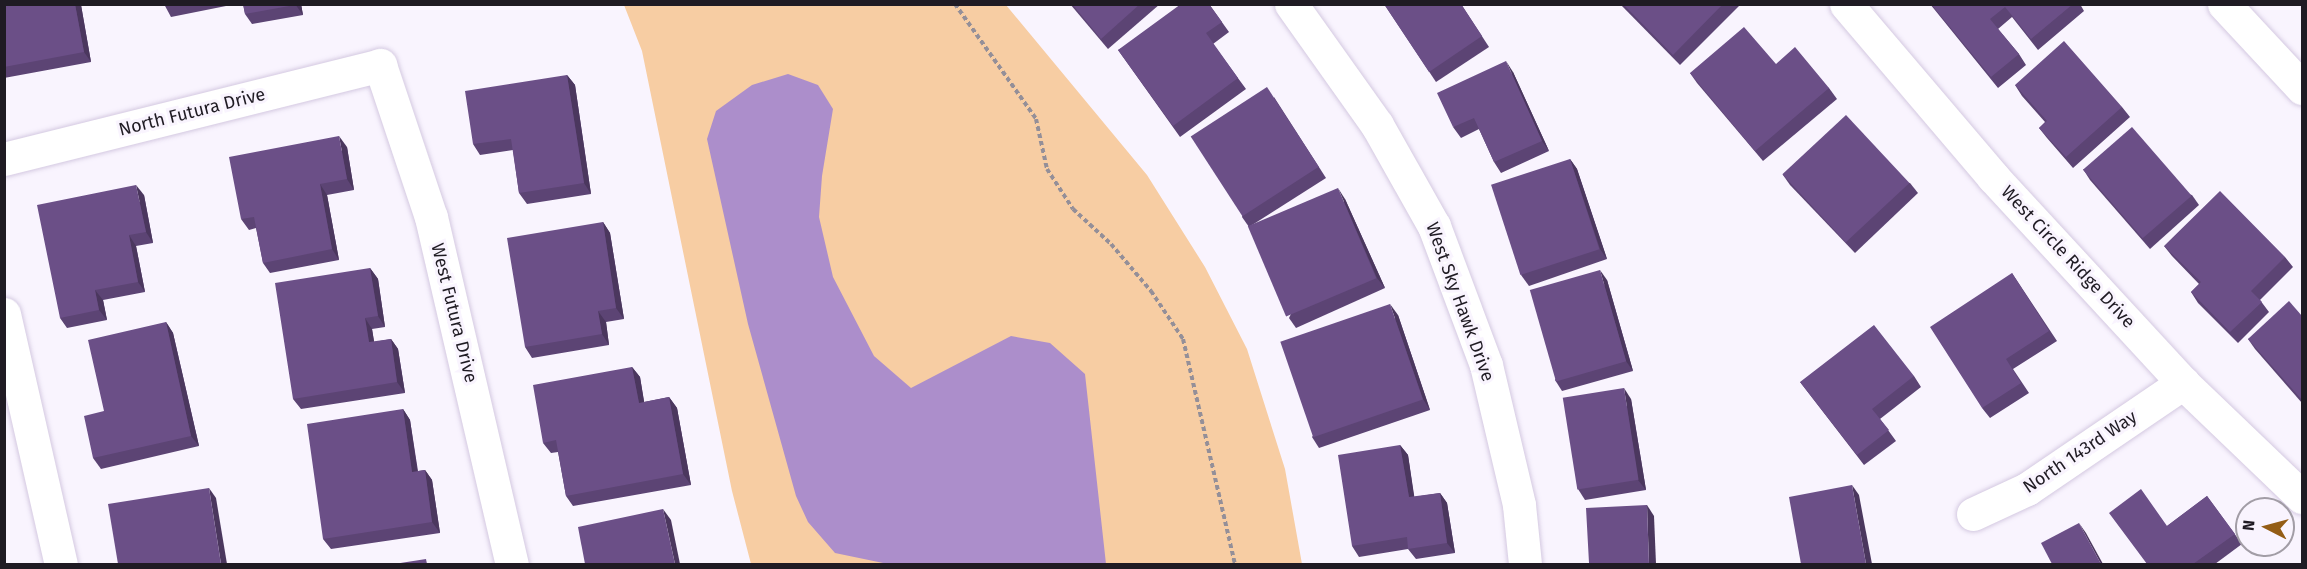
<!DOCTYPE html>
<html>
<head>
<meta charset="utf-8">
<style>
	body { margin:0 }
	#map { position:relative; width:2307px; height:569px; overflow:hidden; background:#f9f4fe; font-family:"Fira Sans",sans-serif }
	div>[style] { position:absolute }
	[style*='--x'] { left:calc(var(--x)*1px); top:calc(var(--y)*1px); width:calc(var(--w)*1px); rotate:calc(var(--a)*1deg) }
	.green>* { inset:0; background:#f7cda3 }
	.water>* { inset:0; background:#ac8ecb }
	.path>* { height:4px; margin-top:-2px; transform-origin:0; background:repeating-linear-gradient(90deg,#948f98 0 4.5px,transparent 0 7.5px) }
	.roads { filter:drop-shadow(0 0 2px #d4c9e1) drop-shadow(0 0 2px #d4c9e1) }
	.street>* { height:33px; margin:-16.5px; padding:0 16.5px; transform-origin:16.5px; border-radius:16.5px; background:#fff }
	.secondary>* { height:33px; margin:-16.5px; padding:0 16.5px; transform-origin:16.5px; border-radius:16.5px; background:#fff }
	.wall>* { inset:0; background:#5c4474 }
	.shaded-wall>* { inset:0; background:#4b375e }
	.building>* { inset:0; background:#6b4f87; transform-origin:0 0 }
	span { translate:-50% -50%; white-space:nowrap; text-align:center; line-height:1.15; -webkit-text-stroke:6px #f9f4fe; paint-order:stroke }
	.street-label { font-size:18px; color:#1f1b23 }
	.frame { position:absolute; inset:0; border:6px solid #1f1b23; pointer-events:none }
	.north { position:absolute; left:2235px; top:497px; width:60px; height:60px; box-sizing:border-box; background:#f9f4fe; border:2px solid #a29da6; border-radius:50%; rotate:276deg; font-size:16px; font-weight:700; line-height:24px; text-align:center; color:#1f1b23 }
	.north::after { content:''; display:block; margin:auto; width:21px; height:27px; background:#945d16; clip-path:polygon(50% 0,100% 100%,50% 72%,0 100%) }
</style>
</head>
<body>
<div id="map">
	<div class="green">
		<i style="clip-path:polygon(624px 5px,1006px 5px,1147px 175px,1205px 267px,1247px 349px,1285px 469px,1302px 564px,751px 564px,732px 491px,642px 51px)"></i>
	</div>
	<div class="water">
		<i style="clip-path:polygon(788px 74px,818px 85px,833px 109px,822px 176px,819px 217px,833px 277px,874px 356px,911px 388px,1011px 336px,1050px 343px,1085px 374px,1106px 564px,888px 564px,835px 553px,808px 522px,796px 496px,748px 324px,707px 139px,716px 111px,752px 85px)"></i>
	</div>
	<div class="path">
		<i style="--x:955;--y:4;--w:141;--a:54.8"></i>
		<i style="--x:1036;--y:119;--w:51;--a:77.6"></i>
		<i style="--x:1047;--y:169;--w:48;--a:57"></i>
		<i style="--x:1073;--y:209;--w:52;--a:42.6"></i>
		<i style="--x:1111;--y:244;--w:62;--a:49.6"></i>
		<i style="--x:1151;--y:291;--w:58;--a:56.3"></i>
		<i style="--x:1183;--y:339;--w:231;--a:77"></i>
	</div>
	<div class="roads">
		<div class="street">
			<i style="--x:1291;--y:4;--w:148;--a:54.6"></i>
			<i style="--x:1377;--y:125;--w:116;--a:60.6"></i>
			<i style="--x:1434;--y:226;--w:148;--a:69.5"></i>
			<i style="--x:1486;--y:365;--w:144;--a:76.7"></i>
			<i style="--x:1519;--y:505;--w:59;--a:84.2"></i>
			<i style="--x:1846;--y:4;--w:227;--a:49.6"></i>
			<i style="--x:1993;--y:177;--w:280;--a:47.3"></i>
			<i style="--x:2183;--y:383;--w:165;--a:43.8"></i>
			<i style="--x:4;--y:159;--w:388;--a:-14"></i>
			<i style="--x:380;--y:65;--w:160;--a:71.5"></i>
			<i style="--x:431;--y:217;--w:356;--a:76.9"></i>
			<i style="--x:4;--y:314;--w:256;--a:77.2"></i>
			<i style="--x:1973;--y:514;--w:60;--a:-24.8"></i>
			<i style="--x:2027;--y:489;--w:189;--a:-34.2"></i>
		</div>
		<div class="secondary">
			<i style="--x:2224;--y:4;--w:115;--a:47.1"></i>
		</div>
	</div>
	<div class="wall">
		<i style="clip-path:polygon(4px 4px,83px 4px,81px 5px,91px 62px,4px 78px)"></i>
		<i style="clip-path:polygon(164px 4px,236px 4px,171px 17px)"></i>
		<i style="clip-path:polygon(243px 4px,301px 4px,303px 15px,252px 24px,245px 14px)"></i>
		<i style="clip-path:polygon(1070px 4px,1160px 4px,1108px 49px)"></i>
		<i style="clip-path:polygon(1209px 4px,1229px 32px,1213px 44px,1246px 89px,1180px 137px,1118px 50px)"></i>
		<i style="clip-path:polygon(1384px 4px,1461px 4px,1489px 47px,1436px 82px)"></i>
		<i style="clip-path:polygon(1620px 4px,1741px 4px,1680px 65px)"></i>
		<i style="clip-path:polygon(1930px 4px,2080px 4px,2084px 11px,2038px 50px,2012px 17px,1998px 29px,2019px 54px,2026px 65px,1998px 88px)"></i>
		<i style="clip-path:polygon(1776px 64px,1829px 88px,1837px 99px,1763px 161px,1697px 83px,1690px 73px)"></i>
		<i style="clip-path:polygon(1513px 72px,1549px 151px,1501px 173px,1494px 162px,1479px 129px,1461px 138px,1453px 127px)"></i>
		<i style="clip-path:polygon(567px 75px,575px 85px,591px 194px,527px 204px,519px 193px,513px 150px,480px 155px,473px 144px)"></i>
		<i style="clip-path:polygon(2015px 85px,2122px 107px,2130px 117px,2073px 168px,2047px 138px,2039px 128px,2045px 122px,2022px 96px)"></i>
		<i style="clip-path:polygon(1274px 97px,1326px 178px,1249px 227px,1242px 217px)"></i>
		<i style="clip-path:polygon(347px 147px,354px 190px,327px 195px,339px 260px,270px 273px,263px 263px,256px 228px,249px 230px,241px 219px)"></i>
		<i style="clip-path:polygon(1570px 159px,1577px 169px,1607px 259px,1529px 286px,1521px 275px)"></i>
		<i style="clip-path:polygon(2083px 169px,2192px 195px,2199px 205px,2150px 249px,2090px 180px)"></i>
		<i style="clip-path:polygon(1783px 175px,1910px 183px,1918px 193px,1855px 253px,1790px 185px)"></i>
		<i style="clip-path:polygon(144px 195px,153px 243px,136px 246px,145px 292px,103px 300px,107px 320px,67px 328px,60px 318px)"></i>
		<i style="clip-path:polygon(1345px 199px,1385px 288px,1296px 328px,1289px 318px)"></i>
		<i style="clip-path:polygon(603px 222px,610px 233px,624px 319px,606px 322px,609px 345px,532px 358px,525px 347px)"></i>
		<i style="clip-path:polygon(2164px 246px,2285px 257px,2293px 267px,2260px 300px,2269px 312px,2238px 343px,2198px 303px,2191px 292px,2199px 284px,2172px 256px)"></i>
		<i style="clip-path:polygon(370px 268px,378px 279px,385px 327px,372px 329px,374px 342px,391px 339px,398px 349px,405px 393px,301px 409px,293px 399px)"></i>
		<i style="clip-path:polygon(2012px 273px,2057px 341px,2013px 369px,2029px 393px,1990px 418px,1982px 408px)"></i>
		<i style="clip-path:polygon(1607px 280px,1633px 371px,1562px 391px,1555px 380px)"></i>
		<i style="clip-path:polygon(1398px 315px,1430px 410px,1319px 448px,1312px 437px)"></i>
		<i style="clip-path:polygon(2302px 316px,2302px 403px,2255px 349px,2248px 339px)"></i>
		<i style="clip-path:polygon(166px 322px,173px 333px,199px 446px,101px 469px,93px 458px,104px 411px)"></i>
		<i style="clip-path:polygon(632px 367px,640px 377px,644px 402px,669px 397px,677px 408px,691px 485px,573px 506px,566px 496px,558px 452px,551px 453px,543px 443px)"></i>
		<i style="clip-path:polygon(1914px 376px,1921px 387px,1880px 419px,1896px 441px,1864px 465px,1800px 382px)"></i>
		<i style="clip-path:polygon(1631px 399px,1646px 490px,1585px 500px,1578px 489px)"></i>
		<i style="clip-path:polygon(403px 409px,410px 420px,418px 471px,425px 470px,432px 480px,440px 533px,331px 549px,323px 539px)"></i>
		<i style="clip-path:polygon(1400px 445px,1408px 455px,1414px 497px,1440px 493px,1447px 503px,1455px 553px,1416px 559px,1408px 549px,1359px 557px,1352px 546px)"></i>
		<i style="clip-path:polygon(2207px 496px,2242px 544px,2215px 564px,2146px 564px,2167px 526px)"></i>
	</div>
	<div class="shaded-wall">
		<i style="clip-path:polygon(75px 4px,81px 5px,91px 62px,84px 52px)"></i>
		<i style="clip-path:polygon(295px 4px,301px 4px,303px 15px)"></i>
		<i style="clip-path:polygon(1506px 61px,1513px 72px,1549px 151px,1542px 141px)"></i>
		<i style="clip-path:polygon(567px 75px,575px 85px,591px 194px,584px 183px)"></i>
		<i style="clip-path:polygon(339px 136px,347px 147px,354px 190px,347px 179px)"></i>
		<i style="clip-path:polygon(1570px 159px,1577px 169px,1607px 259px,1600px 249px)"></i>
		<i style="clip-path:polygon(320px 184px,327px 195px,339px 260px,332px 249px)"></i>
		<i style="clip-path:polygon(136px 185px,144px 195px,153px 243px,146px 232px)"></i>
		<i style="clip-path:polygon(1338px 188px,1345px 199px,1385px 288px,1377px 278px)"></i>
		<i style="clip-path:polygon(603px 222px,610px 233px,624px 319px,616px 308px)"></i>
		<i style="clip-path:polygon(129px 235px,136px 246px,145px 292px,138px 282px)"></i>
		<i style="clip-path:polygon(370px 268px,378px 279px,385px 327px,378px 316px)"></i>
		<i style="clip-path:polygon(1600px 270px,1607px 280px,1633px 371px,1626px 361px)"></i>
		<i style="clip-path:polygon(95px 290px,103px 300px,107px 320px,99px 310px)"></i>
		<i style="clip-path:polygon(1390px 304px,1398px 315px,1430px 410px,1423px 399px)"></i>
		<i style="clip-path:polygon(598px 311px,606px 322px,609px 345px,602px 334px)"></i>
		<i style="clip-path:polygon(365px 318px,372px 329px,376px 353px,369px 342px)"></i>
		<i style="clip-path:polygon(166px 322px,173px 333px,199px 446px,191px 436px)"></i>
		<i style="clip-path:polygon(391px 339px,398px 349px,405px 393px,397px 382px)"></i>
		<i style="clip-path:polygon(632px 367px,640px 377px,646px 413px,639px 403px)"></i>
		<i style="clip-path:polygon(1624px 388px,1631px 399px,1646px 490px,1638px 480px)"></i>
		<i style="clip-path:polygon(669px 397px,677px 408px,691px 485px,683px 474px)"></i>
		<i style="clip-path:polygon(403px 409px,410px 420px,419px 482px,412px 472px)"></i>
		<i style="clip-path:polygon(1400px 445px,1408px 455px,1416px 508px,1409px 497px)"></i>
		<i style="clip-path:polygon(425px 470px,432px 480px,440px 533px,432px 522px)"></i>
		<i style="clip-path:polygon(1852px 485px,1859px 495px,1872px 564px,1866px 564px)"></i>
		<i style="clip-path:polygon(209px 488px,216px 498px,227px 564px,221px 564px)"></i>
		<i style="clip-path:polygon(1440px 493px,1447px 503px,1455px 553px,1447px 543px)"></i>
		<i style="clip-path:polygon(1647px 505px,1654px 516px,1656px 564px,1649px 564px)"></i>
		<i style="clip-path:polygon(663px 509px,671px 520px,680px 564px,675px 564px)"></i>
		<i style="clip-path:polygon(2079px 523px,2086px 533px,2103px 564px,2101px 564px)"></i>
	</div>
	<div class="building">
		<i style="clip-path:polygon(4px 4px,75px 4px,84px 52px,4px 67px)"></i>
		<i style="clip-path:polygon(243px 4px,295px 4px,295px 5px,245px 14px)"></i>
		<i style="clip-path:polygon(1072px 4px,1140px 4px,1101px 39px)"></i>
		<i style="clip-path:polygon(1181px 4px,1209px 4px,1222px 22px,1206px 33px,1238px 78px,1173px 126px,1118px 50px)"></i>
		<i style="clip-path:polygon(1384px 4px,1461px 4px,1482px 36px,1429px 72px)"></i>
		<i style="clip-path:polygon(1623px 4px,1723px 4px,1673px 55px)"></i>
		<i style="clip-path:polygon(1931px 4px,2073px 4px,2031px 39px,2005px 7px,1990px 19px,2019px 54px,1991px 77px)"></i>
		<i style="clip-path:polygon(1744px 27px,1776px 64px,1795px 47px,1829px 88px,1755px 151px,1690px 73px)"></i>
		<i style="clip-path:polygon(2064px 41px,2122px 107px,2066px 157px,2039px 128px,2047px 121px,2015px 85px)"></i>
		<i style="clip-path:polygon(1506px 61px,1542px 141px,1494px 162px,1474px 118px,1453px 127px,1437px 93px)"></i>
		<i style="clip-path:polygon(567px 75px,584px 183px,519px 193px,511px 139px,473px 144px,465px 91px)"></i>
		<i style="left:1267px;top:87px;width:95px;height:91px;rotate:57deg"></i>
		<i style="left:1846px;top:115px;width:93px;height:87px;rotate:47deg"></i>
		<i style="left:2132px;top:127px;width:91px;height:65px;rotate:49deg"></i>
		<i style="clip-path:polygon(339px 136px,347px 179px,320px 184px,332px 249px,263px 263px,254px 217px,241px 219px,229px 157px)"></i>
		<i style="left:1570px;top:159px;width:95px;height:83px;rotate:72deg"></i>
		<i style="clip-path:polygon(136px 185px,146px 232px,129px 235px,138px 282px,95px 290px,99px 310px,60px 318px,37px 205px)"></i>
		<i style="left:1338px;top:188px;width:98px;height:98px;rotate:67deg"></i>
		<i style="clip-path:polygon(2220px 191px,2285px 257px,2251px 291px,2262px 302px,2230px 332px,2191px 292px,2201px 282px,2164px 246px)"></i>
		<i style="clip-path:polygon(603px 222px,616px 308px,598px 311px,602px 334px,525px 347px,507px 238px)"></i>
		<i style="clip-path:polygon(370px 268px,378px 316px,365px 318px,369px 342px,391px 339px,397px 382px,293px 399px,275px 283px)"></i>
		<i style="left:1600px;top:270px;width:95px;height:73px;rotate:74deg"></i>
		<i style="clip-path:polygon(2012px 273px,2049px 331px,2006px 359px,2021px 383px,1982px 408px,1930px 327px)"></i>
		<i style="clip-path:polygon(2289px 301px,2302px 316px,2302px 400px,2248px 339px)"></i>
		<i style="left:1390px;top:304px;width:101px;height:116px;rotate:71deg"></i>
		<i style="clip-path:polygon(166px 322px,191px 436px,93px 458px,84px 416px,104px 411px,88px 340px)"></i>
		<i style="clip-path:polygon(1874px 325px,1914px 376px,1872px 409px,1889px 430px,1857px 455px,1800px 382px)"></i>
		<i style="clip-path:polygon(632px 367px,639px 403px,669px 397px,683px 474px,566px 496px,556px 440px,543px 443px,533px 385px)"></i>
		<i style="left:1624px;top:388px;width:93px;height:62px;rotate:81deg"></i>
		<i style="clip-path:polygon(403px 409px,412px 472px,425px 470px,432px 522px,323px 539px,307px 424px)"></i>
		<i style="clip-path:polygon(1400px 445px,1409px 497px,1440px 493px,1447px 543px,1408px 549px,1407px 537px,1352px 546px,1338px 455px)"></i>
		<i style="clip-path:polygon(1852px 485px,1866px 564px,1801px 564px,1789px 497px)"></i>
		<i style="clip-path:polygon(209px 488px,221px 564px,118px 564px,108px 504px)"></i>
		<i style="clip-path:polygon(2141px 489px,2167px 526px,2207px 496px,2235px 534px,2193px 564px,2147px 564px,2109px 513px)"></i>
		<i style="clip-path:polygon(1647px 505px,1649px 564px,1583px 564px,1583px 563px,1589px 563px,1586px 508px)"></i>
		<i style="clip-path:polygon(663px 509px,675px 564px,585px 564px,578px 527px)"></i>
		<i style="clip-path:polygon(2079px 523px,2101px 564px,2052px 564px,2041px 543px)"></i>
		<i style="clip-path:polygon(426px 559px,427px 564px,394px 564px)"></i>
	</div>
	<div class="street-label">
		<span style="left:192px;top:112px;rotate:-14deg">North Futura Drive</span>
		<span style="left:2068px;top:257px;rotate:47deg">West Circle Ridge Drive</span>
		<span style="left:1460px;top:302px;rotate:70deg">West Sky Hawk Drive</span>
		<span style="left:454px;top:313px;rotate:76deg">West Futura Drive</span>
		<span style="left:2080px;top:452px;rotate:-34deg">North 143rd Way</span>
	</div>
	<div class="frame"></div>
	<div class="north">N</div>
</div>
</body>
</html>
